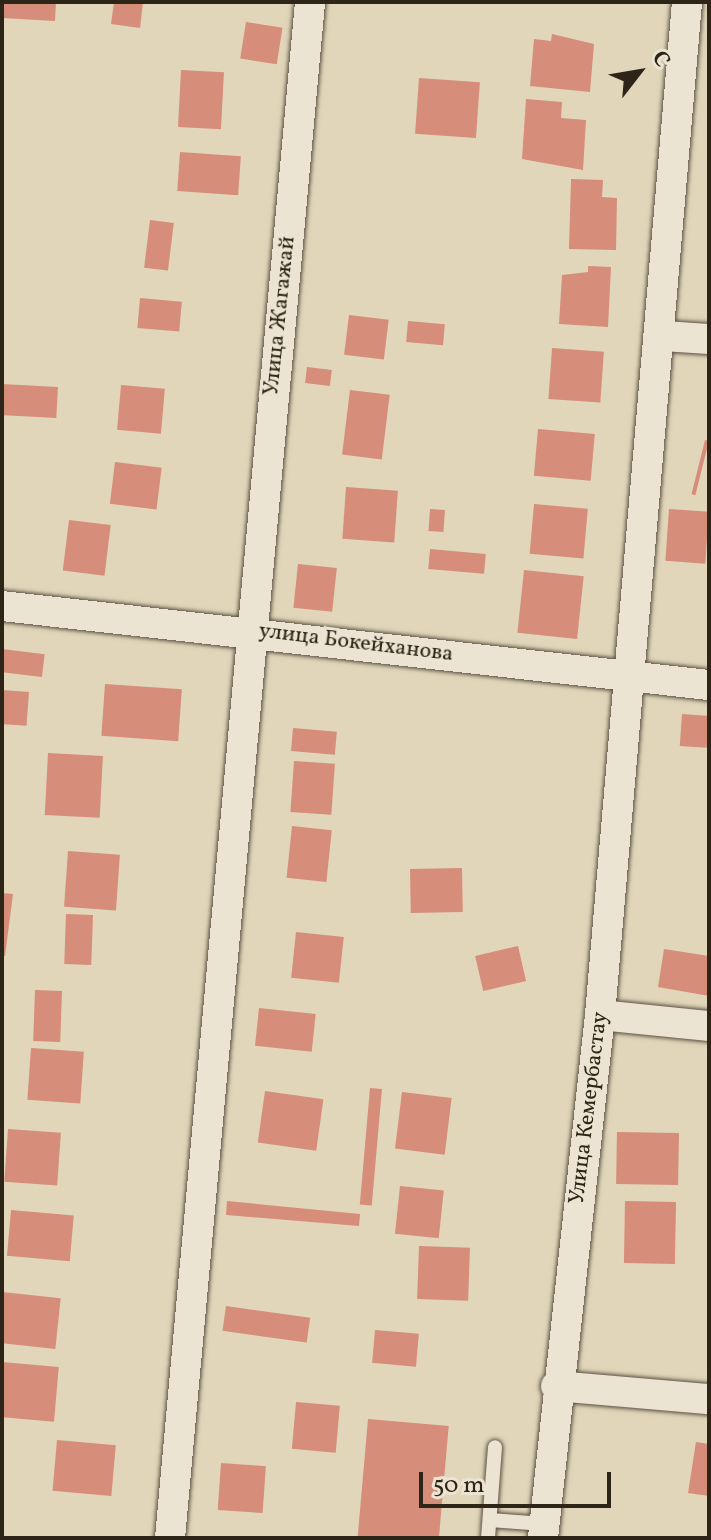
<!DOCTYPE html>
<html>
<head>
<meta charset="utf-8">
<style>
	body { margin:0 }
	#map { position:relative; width:711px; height:1540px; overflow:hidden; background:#e1d6ba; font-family:Vollkorn,serif }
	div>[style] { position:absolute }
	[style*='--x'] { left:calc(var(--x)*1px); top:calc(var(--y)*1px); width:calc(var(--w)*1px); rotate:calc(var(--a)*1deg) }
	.building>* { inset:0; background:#d68d79; transform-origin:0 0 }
	.roads { filter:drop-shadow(0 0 2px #5b5141) drop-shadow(0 0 2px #5b5141) }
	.lane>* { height:14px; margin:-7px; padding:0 7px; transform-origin:7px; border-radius:7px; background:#ece4d2 }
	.street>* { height:30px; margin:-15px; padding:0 15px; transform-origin:15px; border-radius:15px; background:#ece4d2 }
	span { translate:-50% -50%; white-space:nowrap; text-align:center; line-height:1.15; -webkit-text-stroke:6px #ece4d2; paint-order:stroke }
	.street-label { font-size:22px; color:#2e2519 }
	.frame { position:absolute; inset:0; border:4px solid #2e2519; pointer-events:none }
	.north { position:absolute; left:599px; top:32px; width:80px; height:80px; -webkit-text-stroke:6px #ece4d2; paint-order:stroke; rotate:59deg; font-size:22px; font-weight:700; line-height:32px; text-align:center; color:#2e2519 }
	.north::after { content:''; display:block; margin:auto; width:28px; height:36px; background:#2e2519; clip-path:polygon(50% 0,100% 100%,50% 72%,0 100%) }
	.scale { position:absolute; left:419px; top:1472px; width:192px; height:36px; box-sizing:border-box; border:4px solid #2e2519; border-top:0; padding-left:10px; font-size:24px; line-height:28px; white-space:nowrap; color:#2e2519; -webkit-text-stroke:6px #ece4d2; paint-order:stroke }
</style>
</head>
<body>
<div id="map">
	<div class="building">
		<i style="clip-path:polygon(2px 2px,56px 2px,55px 21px,2px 18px)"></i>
		<i style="clip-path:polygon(114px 2px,143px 2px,140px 28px,111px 24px)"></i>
		<i style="left:246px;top:22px;width:37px;height:37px;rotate:9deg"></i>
		<i style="clip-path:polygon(552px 34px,594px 44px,590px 92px,530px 86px,534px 39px,551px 41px)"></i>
		<i style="left:181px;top:70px;width:43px;height:57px;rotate:3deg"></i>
		<i style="left:419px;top:78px;width:61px;height:56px;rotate:4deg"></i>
		<i style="clip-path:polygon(526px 99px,562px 102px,561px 118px,586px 120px,583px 170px,522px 159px)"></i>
		<i style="left:180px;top:152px;width:61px;height:39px;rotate:4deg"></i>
		<i style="clip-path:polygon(571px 179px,603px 180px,602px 197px,617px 198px,616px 250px,569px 249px)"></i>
		<i style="left:150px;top:220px;width:24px;height:48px;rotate:7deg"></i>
		<i style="clip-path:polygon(588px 266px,611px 267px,608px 327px,559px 324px,562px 275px,588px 272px)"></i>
		<i style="left:140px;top:298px;width:42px;height:30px;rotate:5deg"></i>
		<i style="left:349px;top:315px;width:40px;height:40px;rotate:7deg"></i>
		<i style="left:408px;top:321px;width:37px;height:21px;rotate:5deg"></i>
		<i style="left:552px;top:348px;width:52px;height:51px;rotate:4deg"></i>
		<i style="left:307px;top:367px;width:25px;height:16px;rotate:7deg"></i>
		<i style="left:2px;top:384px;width:56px;height:31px;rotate:3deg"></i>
		<i style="left:121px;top:385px;width:44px;height:45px;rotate:5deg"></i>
		<i style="left:350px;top:390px;width:40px;height:65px;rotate:7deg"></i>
		<i style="left:538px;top:429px;width:57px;height:47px;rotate:5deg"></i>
		<i style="left:705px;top:440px;width:4px;height:56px;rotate:14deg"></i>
		<i style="left:115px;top:462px;width:47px;height:42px;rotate:7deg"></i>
		<i style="left:346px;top:487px;width:52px;height:52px;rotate:4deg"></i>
		<i style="left:534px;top:504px;width:54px;height:50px;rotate:5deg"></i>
		<i style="left:430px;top:509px;width:15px;height:22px;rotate:4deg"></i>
		<i style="left:669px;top:509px;width:40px;height:52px;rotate:4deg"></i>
		<i style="left:69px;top:520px;width:42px;height:51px;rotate:7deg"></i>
		<i style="left:430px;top:549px;width:56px;height:20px;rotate:5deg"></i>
		<i style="left:298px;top:564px;width:39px;height:44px;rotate:6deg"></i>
		<i style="left:524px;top:570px;width:60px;height:63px;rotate:6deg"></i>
		<i style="left:2px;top:649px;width:43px;height:23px;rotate:7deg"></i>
		<i style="left:105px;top:684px;width:77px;height:52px;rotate:4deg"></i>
		<i style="left:2px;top:690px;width:27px;height:34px;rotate:4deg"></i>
		<i style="left:682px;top:714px;width:27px;height:32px;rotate:4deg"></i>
		<i style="left:293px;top:728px;width:44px;height:23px;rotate:5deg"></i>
		<i style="left:48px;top:753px;width:55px;height:62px;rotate:3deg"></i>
		<i style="left:294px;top:761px;width:41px;height:51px;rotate:4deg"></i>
		<i style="left:292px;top:826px;width:40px;height:52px;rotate:6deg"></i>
		<i style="left:68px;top:851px;width:52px;height:56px;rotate:4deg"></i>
		<i style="left:462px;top:868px;width:44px;height:52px;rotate:89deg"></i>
		<i style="clip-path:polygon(2px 893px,13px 894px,5px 956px,2px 956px)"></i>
		<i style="left:66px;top:914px;width:27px;height:50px;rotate:2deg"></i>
		<i style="left:296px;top:932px;width:48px;height:46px;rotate:6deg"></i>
		<i style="left:518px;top:946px;width:36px;height:44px;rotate:77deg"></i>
		<i style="clip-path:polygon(664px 949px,709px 956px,709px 996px,658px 987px)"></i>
		<i style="left:35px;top:990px;width:27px;height:51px;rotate:2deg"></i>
		<i style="left:259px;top:1008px;width:57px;height:38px;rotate:6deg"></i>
		<i style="left:31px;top:1048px;width:53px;height:52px;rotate:4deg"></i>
		<i style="left:370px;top:1088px;width:12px;height:117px;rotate:5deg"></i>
		<i style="left:265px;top:1091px;width:59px;height:52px;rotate:8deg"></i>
		<i style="left:402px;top:1092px;width:50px;height:57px;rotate:7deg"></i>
		<i style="left:8px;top:1129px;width:53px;height:53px;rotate:4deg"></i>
		<i style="left:617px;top:1132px;width:62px;height:52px;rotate:1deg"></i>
		<i style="left:400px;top:1186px;width:44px;height:48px;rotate:6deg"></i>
		<i style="clip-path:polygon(227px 1201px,360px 1214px,359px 1226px,226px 1215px)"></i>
		<i style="left:625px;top:1201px;width:51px;height:62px;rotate:1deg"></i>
		<i style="left:11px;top:1210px;width:63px;height:46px;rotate:5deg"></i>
		<i style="left:419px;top:1246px;width:51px;height:53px;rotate:2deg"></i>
		<i style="left:2px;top:1292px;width:59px;height:51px;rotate:6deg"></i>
		<i style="left:226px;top:1306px;width:85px;height:25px;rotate:8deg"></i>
		<i style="left:375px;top:1330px;width:44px;height:33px;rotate:5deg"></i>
		<i style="left:2px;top:1362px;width:57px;height:55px;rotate:5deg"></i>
		<i style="left:296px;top:1402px;width:44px;height:47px;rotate:5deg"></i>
		<i style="left:368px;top:1419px;width:81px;height:119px;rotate:5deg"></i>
		<i style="left:57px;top:1440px;width:59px;height:51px;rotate:5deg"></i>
		<i style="clip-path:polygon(696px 1442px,709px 1444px,709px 1496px,688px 1493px)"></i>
		<i style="left:221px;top:1463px;width:45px;height:47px;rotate:4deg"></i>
	</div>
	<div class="roads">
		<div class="lane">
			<i style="--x:490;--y:1520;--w:54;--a:4.2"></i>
			<i style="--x:488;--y:1538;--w:91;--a:-85.6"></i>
		</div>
		<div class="street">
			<i style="--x:663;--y:336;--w:46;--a:3.7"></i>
			<i style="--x:2;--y:606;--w:711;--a:6.38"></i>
			<i style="--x:600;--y:1015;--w:110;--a:5.8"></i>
			<i style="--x:556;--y:1386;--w:154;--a:4.9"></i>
			<i style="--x:170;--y:1538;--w:1542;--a:-84.79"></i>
			<i style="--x:543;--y:1538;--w:526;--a:-83.78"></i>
			<i style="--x:600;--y:1015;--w:1017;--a:-85.09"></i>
		</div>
	</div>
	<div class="street-label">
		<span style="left:280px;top:316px;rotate:-84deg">Улица Жагажай</span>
		<span style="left:356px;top:643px;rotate:7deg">улица Бокейханова</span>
		<span style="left:589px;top:1108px;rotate:-83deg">Улица Кемербастау</span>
	</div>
	<div class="frame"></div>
	<div class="north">С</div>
	<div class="scale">50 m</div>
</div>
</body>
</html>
